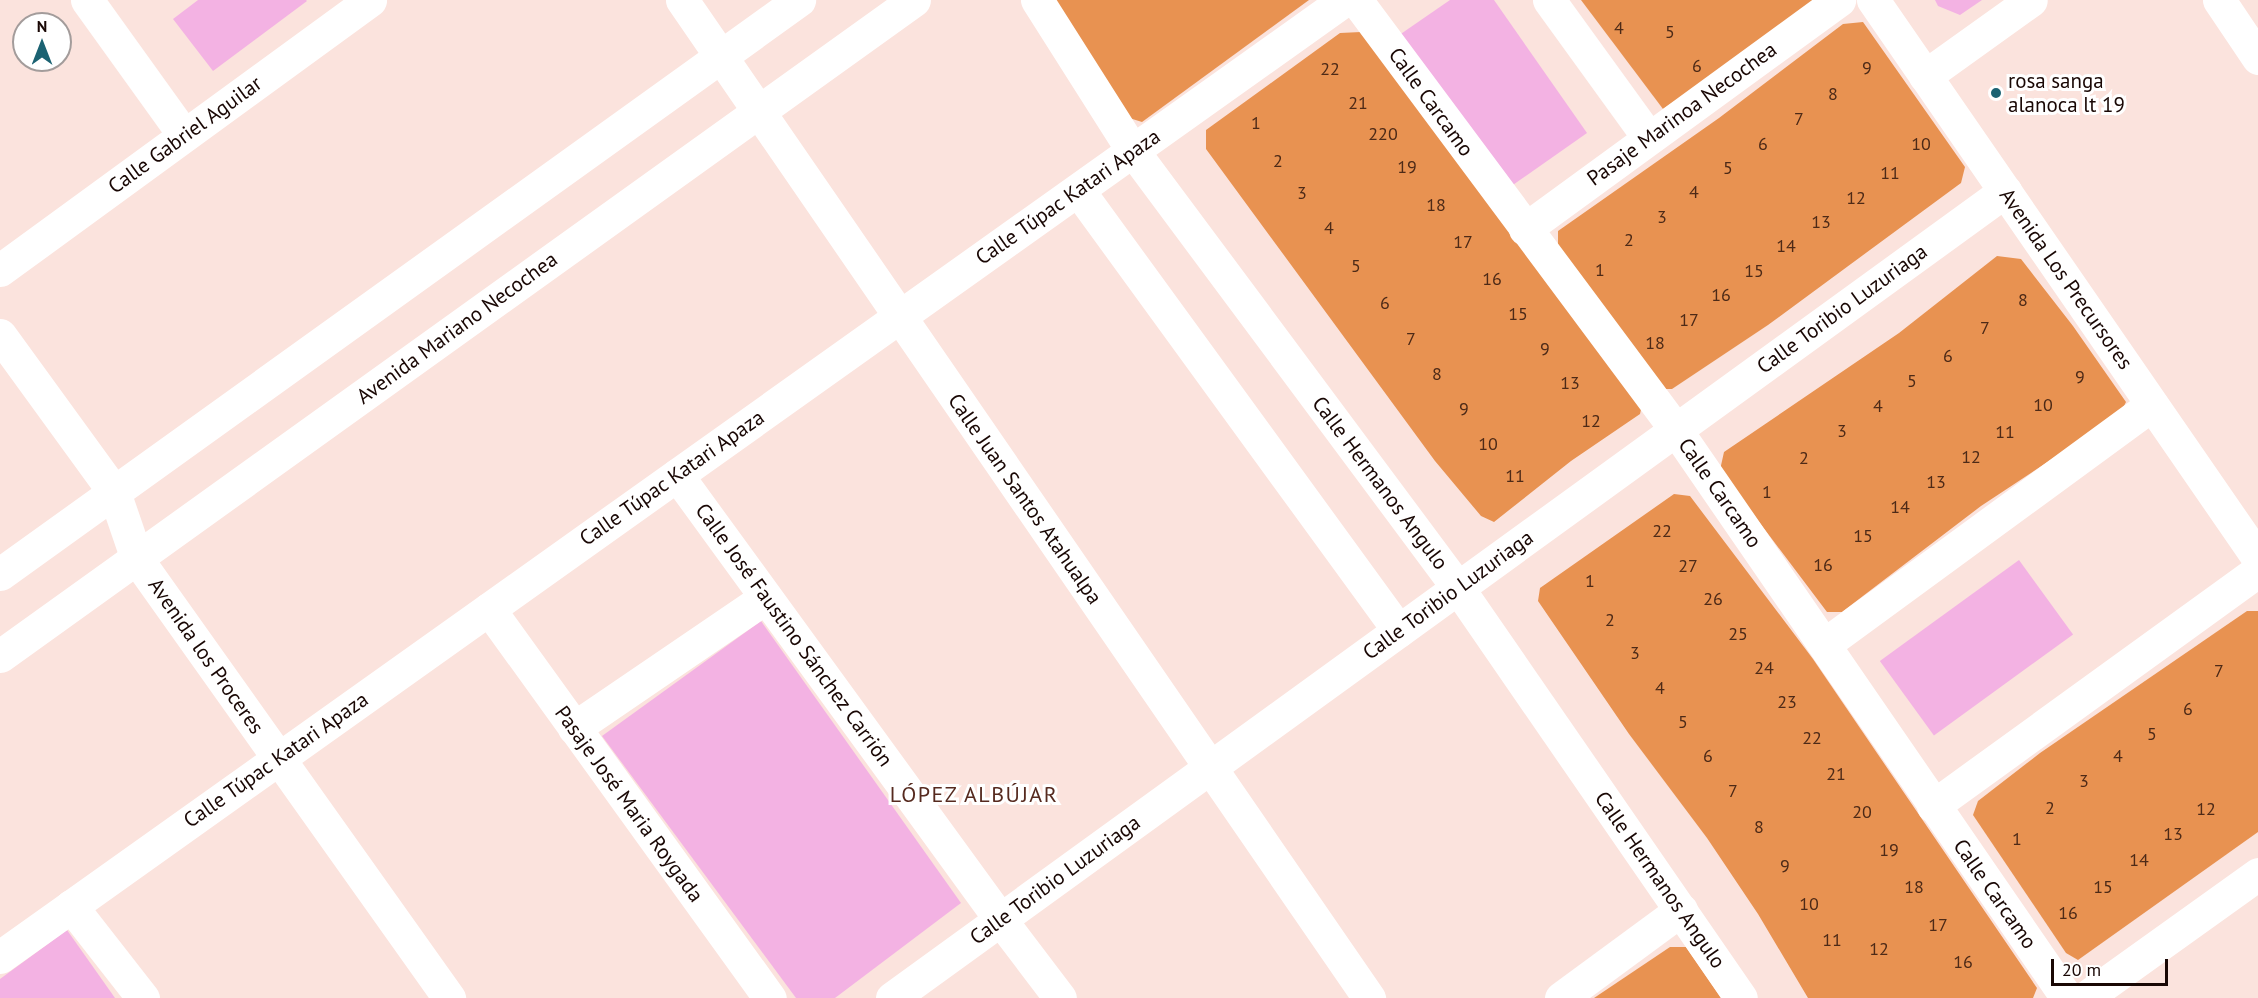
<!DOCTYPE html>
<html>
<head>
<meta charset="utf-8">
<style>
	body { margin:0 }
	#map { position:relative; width:2258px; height:998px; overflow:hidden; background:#fbe3dd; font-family:"PT Sans",sans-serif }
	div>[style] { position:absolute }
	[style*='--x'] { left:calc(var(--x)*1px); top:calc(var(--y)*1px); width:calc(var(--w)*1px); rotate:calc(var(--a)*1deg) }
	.green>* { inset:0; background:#f3b2e3; transform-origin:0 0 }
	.building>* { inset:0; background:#e89251 }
	.minor>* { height:33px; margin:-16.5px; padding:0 16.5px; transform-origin:16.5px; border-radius:16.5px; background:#fff }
	.dots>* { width:16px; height:16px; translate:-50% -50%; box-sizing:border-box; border:3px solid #fff; border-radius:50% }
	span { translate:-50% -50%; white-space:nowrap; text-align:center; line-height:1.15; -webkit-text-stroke:6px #fff; paint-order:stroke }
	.number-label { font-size:18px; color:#4d2a17 }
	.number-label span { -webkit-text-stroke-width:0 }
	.poi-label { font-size:21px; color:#190704 }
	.left { translate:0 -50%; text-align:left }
	.street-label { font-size:21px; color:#190704 }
	.neighbourhood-label { font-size:22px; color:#562a1f; letter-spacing:1.5px }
	.north { position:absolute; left:12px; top:12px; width:60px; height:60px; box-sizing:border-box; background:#fff; border:2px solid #a39c9b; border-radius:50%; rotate:0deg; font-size:16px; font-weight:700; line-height:24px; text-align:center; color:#190704 }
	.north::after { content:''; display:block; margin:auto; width:21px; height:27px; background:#1b6272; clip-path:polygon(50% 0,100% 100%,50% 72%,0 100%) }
	.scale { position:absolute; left:2051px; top:959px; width:117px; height:27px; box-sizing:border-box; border:3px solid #190704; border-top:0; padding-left:8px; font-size:18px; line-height:21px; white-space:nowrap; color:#190704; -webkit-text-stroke:4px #fff; paint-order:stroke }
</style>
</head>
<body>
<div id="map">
	<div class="green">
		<i style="clip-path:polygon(198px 0,306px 0,307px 1px,213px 71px,173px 19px)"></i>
		<i style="clip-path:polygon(1450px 0,1494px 0,1587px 133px,1500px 194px,1392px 40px)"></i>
		<i style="clip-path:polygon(1935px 0,1982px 0,1960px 15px,1938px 6px)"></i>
		<i style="left:2019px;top:560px;width:92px;height:172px;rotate:54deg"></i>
		<i style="clip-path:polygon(761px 621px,961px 903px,835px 998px,796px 998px,602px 736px)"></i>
		<i style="clip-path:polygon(67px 930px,115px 998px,0 998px,0 979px)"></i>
	</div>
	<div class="building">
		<i style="clip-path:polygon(1045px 0,1309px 0,1142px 122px,1126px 117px)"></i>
		<i style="clip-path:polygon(1581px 0,1825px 0,1663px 109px)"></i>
		<i style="clip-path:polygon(1863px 22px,1965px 167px,1961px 183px,1768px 325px,1672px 389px,1660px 389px,1558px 248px,1558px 231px,1719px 118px,1843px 24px)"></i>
		<i style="clip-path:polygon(1361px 32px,1643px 401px,1640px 414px,1571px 461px,1494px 522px,1481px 516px,1435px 461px,1206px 149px,1206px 130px,1340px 33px)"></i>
		<i style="clip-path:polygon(1997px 256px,2021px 259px,2073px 326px,2126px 402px,2120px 414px,1981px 506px,1842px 612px,1827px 612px,1720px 470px,1724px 452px,1899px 333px)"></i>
		<i style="clip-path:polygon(1674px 494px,1690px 496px,1813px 659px,2037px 988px,2033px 998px,1808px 998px,1758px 914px,1707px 838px,1629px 734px,1538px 601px,1540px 588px)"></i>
		<i style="clip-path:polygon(2247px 611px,2258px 611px,2258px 832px,2078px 960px,2066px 953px,1973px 815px,1978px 801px,2040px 753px)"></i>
		<i style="clip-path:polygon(1670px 947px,1686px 947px,1721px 998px,1594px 998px)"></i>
	</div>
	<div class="minor">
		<i style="--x:87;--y:0;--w:166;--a:54.3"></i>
		<i style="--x:682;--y:0;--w:1212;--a:55.46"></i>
		<i style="--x:1037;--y:0;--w:179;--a:57.6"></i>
		<i style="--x:1133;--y:151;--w:545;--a:53.36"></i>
		<i style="--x:1458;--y:588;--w:498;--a:55.4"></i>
		<i style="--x:1356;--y:0;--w:536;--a:53.34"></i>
		<i style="--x:1676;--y:430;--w:690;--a:55.46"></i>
		<i style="--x:1549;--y:0;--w:170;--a:54.1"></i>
		<i style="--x:1873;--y:0;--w:678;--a:55.4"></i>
		<i style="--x:2219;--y:0;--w:70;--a:56.1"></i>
		<i style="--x:1925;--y:76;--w:130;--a:-35.6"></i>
		<i style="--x:1078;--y:190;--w:545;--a:53.95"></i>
		<i style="--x:1525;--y:229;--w:389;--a:-36.1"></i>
		<i style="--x:0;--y:270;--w:458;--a:-36.1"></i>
		<i style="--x:0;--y:335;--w:194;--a:54"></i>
		<i style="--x:114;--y:492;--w:71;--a:71.1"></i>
		<i style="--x:137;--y:559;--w:539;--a:54.6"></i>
		<i style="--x:677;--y:475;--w:549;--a:53.96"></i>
		<i style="--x:1000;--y:919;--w:99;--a:52.8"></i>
		<i style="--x:0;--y:574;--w:984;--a:-35.69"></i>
		<i style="--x:489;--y:609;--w:480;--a:54.2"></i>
		<i style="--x:1825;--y:644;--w:405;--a:-36.2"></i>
		<i style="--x:0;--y:656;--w:1125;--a:-35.67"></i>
		<i style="--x:574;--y:728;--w:232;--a:-34.3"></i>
		<i style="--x:1933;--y:806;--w:401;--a:-35.9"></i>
		<i style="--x:71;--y:906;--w:117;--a:52"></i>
		<i style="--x:0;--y:957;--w:1650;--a:-35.45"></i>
		<i style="--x:892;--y:998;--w:1375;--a:-35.94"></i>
		<i style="--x:1561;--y:998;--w:149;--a:-36.3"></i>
		<i style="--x:2085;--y:998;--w:213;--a:-35.6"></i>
	</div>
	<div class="dots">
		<i style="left:1996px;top:93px;background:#1b6272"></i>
	</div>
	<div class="number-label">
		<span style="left:1619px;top:28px">4</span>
		<span style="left:1670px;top:32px">5</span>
		<span style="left:1697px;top:66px">6</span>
		<span style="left:1867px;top:68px">9</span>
		<span style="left:1330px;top:69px">22</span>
		<span style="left:1833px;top:94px">8</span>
		<span style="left:1358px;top:103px">21</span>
		<span style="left:1799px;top:119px">7</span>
		<span style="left:1256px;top:123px">1</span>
		<span style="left:1383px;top:134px">220</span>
		<span style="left:1763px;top:144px">6</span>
		<span style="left:1921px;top:144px">10</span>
		<span style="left:1278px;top:161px">2</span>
		<span style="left:1407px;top:167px">19</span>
		<span style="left:1728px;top:168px">5</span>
		<span style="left:1890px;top:173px">11</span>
		<span style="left:1694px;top:192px">4</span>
		<span style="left:1302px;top:193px">3</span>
		<span style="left:1856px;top:198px">12</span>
		<span style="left:1436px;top:205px">18</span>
		<span style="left:1662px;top:217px">3</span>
		<span style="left:1821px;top:222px">13</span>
		<span style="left:1329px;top:228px">4</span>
		<span style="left:1629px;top:240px">2</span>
		<span style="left:1463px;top:242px">17</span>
		<span style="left:1786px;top:246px">14</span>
		<span style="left:1356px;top:266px">5</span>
		<span style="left:1600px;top:270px">1</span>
		<span style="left:1754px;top:271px">15</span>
		<span style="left:1492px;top:279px">16</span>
		<span style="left:1721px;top:295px">16</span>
		<span style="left:2023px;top:300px">8</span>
		<span style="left:1385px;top:303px">6</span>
		<span style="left:1518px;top:314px">15</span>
		<span style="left:1689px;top:320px">17</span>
		<span style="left:1985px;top:328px">7</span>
		<span style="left:1411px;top:339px">7</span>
		<span style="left:1655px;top:343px">18</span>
		<span style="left:1545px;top:349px">9</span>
		<span style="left:1948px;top:356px">6</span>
		<span style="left:1437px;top:374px">8</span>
		<span style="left:2080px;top:377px">9</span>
		<span style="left:1912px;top:381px">5</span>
		<span style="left:1570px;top:383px">13</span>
		<span style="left:2043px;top:405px">10</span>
		<span style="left:1878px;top:406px">4</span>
		<span style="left:1464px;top:409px">9</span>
		<span style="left:1591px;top:421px">12</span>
		<span style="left:1842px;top:431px">3</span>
		<span style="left:2005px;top:432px">11</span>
		<span style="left:1488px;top:444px">10</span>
		<span style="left:1971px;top:457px">12</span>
		<span style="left:1804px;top:458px">2</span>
		<span style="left:1515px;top:476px">11</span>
		<span style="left:1936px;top:482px">13</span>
		<span style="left:1767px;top:492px">1</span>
		<span style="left:1900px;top:507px">14</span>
		<span style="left:1662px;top:531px">22</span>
		<span style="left:1863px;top:536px">15</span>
		<span style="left:1823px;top:565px">16</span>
		<span style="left:1688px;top:566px">27</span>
		<span style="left:1590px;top:581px">1</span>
		<span style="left:1713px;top:599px">26</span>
		<span style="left:1610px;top:620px">2</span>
		<span style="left:1738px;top:634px">25</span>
		<span style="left:1635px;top:653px">3</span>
		<span style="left:1764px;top:668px">24</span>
		<span style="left:2219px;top:671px">7</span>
		<span style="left:1660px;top:688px">4</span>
		<span style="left:1787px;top:702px">23</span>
		<span style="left:2188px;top:709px">6</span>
		<span style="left:1683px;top:722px">5</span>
		<span style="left:2152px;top:734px">5</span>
		<span style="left:1812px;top:738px">22</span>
		<span style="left:1708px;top:756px">6</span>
		<span style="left:2118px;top:756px">4</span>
		<span style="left:1836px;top:774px">21</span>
		<span style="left:2084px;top:781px">3</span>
		<span style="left:1733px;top:791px">7</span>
		<span style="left:2050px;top:808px">2</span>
		<span style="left:2206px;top:809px">12</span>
		<span style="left:1862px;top:812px">20</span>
		<span style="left:1759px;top:827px">8</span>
		<span style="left:2173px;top:834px">13</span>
		<span style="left:2017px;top:839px">1</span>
		<span style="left:1889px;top:850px">19</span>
		<span style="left:2139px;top:860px">14</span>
		<span style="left:1785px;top:866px">9</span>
		<span style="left:1914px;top:887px">18</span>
		<span style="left:2103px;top:887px">15</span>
		<span style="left:1809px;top:904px">10</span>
		<span style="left:2068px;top:913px">16</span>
		<span style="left:1938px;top:925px">17</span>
		<span style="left:1832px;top:940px">11</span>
		<span style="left:1879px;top:949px">12</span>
		<span style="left:1963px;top:962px">16</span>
	</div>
	<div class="poi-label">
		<span class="left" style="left:2008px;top:93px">rosa sanga<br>alanoca lt 19</span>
	</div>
	<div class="street-label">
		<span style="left:1431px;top:102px;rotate:54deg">Calle Carcamo</span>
		<span style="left:1682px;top:114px;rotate:-36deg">Pasaje Marinoa Necochea</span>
		<span style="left:185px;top:135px;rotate:-36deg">Calle Gabriel Aguilar</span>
		<span style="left:1068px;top:197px;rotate:-35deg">Calle Túpac Katari Apaza</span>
		<span style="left:2066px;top:279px;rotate:55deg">Avenida Los Precursores</span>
		<span style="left:1842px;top:309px;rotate:-36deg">Calle Toribio Luzuriaga</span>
		<span style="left:457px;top:328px;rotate:-36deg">Avenida Mariano Necochea</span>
		<span style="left:672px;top:478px;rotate:-35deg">Calle Túpac Katari Apaza</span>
		<span style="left:1380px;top:483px;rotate:53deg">Calle Hermanos Angulo</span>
		<span style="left:1720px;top:493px;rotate:55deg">Calle Carcamo</span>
		<span style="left:1025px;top:499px;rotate:55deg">Calle Juan Santos Atahualpa</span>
		<span style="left:1448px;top:595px;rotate:-36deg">Calle Toribio Luzuriaga</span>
		<span style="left:794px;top:635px;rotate:54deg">Calle José Faustino Sánchez Carrión</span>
		<span style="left:206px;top:656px;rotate:55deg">Avenida los Proceres</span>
		<span style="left:276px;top:760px;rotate:-35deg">Calle Túpac Katari Apaza</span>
		<span style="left:629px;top:804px;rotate:54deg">Pasaje José Maria Roygada</span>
		<span style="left:1055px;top:880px;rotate:-36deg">Calle Toribio Luzuriaga</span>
		<span style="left:1660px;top:880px;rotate:55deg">Calle Hermanos Angulo</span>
		<span style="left:1995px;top:894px;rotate:55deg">Calle Carcamo</span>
	</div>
	<div class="neighbourhood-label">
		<span style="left:974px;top:795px">LÓPEZ ALBÚJAR</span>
	</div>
	<div class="north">N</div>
	<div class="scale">20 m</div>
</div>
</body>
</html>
